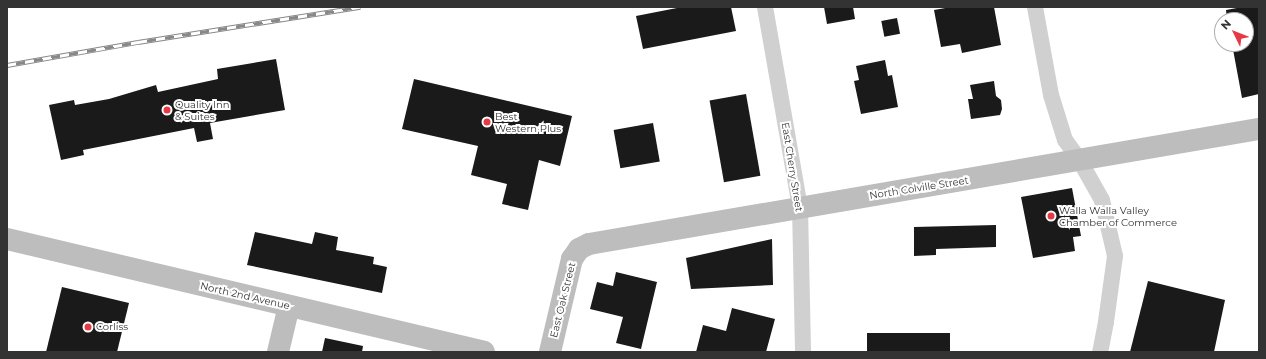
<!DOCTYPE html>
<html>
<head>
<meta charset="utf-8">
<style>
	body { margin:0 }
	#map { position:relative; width:1266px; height:359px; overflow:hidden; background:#fff; font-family:Montserrat,sans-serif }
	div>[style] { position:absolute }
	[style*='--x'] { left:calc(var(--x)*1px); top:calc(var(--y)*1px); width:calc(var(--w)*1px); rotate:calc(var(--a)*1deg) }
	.building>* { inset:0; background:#1a1a1a; transform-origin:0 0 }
	.street>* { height:16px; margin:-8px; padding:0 8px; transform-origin:8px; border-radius:8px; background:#d0d0d0 }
	.secondary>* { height:22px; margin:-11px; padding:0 11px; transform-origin:11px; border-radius:11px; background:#bdbdbd }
	.rail>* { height:4.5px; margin-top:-2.25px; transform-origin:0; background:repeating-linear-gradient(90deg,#fff 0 9px,#888 0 18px); box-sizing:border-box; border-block:1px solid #888 }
	.dots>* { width:11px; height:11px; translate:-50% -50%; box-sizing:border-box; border:2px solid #fff; border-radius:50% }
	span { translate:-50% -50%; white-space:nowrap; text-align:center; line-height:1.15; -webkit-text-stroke:4px #fff; paint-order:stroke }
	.poi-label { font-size:10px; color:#333 }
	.left { translate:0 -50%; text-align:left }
	.street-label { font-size:10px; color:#333 }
	.frame { position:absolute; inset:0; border:8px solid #333; pointer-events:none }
	.north { position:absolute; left:1214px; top:12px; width:40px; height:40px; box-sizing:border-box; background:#fff; border:1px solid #adadad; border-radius:50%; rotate:313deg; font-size:11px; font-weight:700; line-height:16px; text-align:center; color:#333 }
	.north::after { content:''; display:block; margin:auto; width:14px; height:18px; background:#e63946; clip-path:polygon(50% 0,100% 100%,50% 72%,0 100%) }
</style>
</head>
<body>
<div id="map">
	<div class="building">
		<i style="clip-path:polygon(682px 7px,731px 7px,736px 31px,643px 49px,636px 16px)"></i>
		<i style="clip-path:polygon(824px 7px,853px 7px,855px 19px,827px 24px)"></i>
		<i style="clip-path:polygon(951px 7px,994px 7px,1001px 45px,962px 53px,960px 44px,941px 47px,934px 10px)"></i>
		<i style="clip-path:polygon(1242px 7px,1259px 7px,1259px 94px,1242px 98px,1232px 44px,1246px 44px,1246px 20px,1227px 20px,1226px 10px)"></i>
		<i style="left:897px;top:18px;width:16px;height:16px;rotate:79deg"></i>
		<i style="clip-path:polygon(276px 59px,285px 110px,210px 123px,213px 139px,197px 142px,194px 128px,83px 150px,84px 155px,61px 160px,49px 105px,74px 100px,75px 105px,109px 99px,156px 85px,158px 92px,218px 79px,217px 69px)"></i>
		<i style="clip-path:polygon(885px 60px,888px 76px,892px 75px,898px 107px,861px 114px,854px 81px,859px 80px,856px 66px)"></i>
		<i style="clip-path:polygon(414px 79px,572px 116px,560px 166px,539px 160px,528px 210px,502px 204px,507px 184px,471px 175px,478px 146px,402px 129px)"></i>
		<i style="clip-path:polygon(994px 81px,996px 96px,1001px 100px,1002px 109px,1000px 115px,971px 119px,968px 99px,973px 99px,970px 85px)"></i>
		<i style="left:746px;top:94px;width:83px;height:37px;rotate:80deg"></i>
		<i style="left:653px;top:123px;width:39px;height:40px;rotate:80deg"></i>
		<i style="clip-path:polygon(1072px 188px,1081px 236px,1073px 237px,1075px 251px,1033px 258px,1021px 197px)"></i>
		<i style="clip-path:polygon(996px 225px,996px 247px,936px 249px,936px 255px,914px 256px,914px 227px)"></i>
		<i style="clip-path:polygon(255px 232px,312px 244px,315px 232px,338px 237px,336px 250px,374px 257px,373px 264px,387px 267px,382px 293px,247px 265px)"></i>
		<i style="clip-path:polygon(772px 239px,773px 285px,691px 289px,686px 258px)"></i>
		<i style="clip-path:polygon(616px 272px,657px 282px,641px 349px,616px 343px,623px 317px,590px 309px,597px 282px,613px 286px)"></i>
		<i style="clip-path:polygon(1148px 281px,1225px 300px,1214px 352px,1130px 352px)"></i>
		<i style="clip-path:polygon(62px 287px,129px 303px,117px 352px,46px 352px)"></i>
		<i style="clip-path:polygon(732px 308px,775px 319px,766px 352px,696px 352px,703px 325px,726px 331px)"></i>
		<i style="left:867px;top:333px;width:83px;height:19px"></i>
		<i style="clip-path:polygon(325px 338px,363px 346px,362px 352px,322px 352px)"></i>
	</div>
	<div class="street">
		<i style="--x:765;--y:7;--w:203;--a:80.1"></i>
		<i style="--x:800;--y:207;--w:145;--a:88.8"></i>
		<i style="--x:1035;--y:7;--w:89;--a:79.7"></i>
		<i style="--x:1051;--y:95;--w:47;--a:72.7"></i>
		<i style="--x:1065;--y:140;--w:26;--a:54"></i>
		<i style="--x:1080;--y:161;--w:45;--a:60.6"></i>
		<i style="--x:1102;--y:200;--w:57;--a:76.9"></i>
		<i style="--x:1115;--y:256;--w:67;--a:97.8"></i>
		<i style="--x:1106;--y:322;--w:31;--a:101"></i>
	</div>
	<div class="secondary">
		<i style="--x:7;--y:239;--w:490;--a:13.3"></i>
		<i style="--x:278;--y:352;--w:47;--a:-76.6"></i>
		<i style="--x:550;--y:352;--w:96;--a:-76.7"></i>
		<i style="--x:572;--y:259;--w:12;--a:-55"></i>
		<i style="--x:579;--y:249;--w:11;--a:-27"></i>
		<i style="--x:589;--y:244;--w:680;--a:-9.74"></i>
	</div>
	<div class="rail">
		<i style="--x:7;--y:65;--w:133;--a:-10"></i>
		<i style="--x:138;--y:42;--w:225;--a:-9"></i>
	</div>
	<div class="dots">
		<i style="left:167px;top:110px;background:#e63946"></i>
		<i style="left:487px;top:122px;background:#e63946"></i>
		<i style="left:1051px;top:216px;background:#e63946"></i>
		<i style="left:88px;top:327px;background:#e63946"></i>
	</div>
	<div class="poi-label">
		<span class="left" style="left:175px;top:110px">Quality Inn<br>&amp; Suites</span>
		<span class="left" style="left:495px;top:122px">Best<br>Western Plus</span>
		<span class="left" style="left:1059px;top:216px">Walla Walla Valley<br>Chamber of Commerce</span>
		<span class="left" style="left:96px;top:327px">Corliss</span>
	</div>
	<div class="street-label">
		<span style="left:792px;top:167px;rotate:81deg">East Cherry Street</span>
		<span style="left:919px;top:188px;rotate:-9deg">North Colville Street</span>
		<span style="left:245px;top:296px;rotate:13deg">North 2nd Avenue</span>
		<span style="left:563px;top:300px;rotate:-76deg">East Oak Street</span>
	</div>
	<div class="frame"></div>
	<div class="north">N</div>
</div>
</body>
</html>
